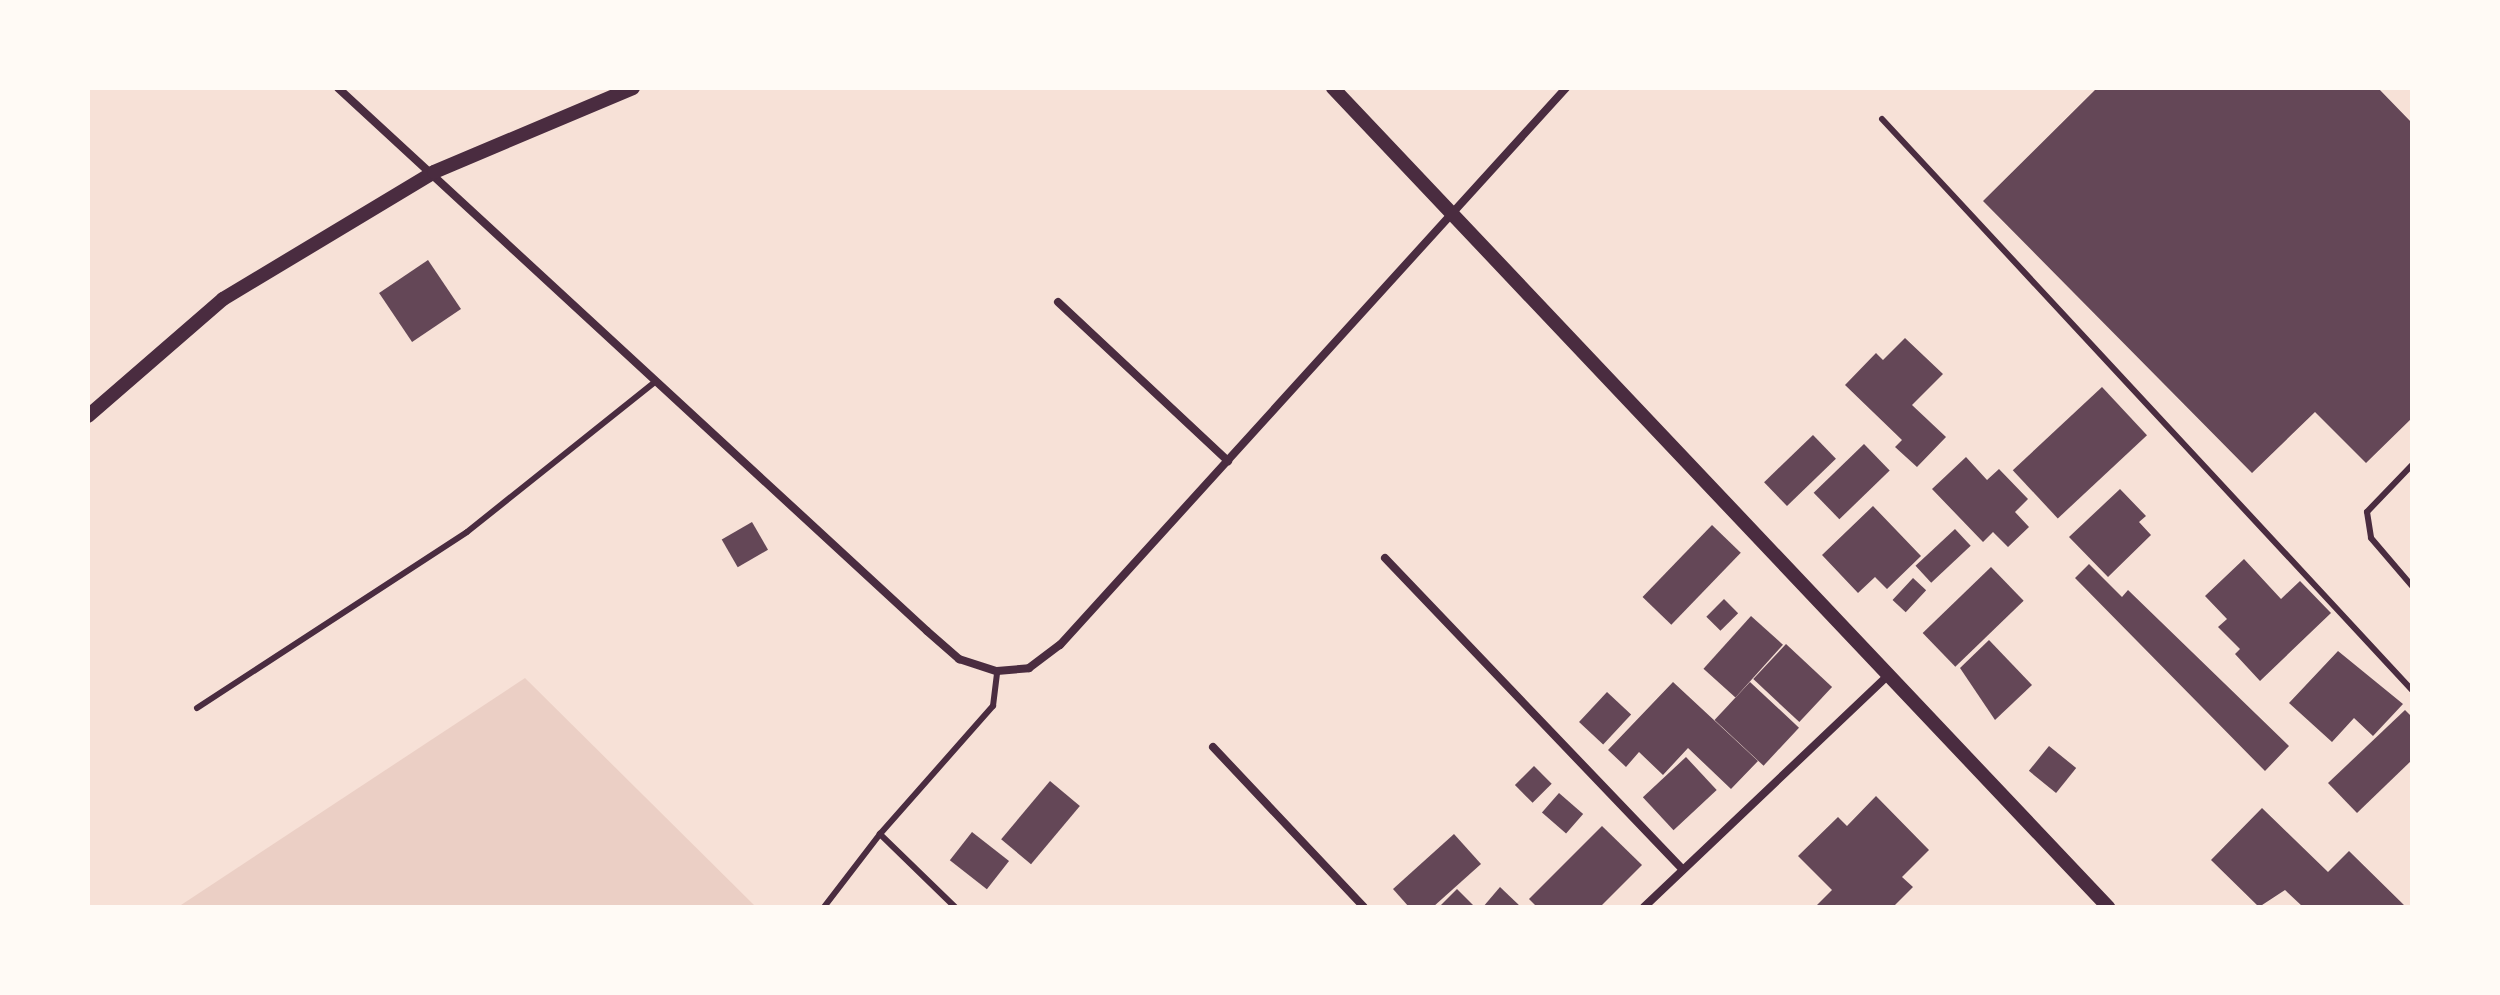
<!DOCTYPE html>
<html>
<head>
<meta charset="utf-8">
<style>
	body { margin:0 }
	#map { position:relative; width:2500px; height:995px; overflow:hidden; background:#f7e1d7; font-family:Raleway,sans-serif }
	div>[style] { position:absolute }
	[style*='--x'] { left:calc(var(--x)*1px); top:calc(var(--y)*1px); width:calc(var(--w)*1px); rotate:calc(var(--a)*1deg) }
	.green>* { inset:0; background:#ebcfc5 }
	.building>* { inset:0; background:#644757; transform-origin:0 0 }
	.service>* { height:6px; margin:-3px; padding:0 3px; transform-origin:3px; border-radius:3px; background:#4a2c40 }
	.minor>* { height:8px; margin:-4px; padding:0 4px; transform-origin:4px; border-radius:4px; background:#4a2c40 }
	.tertiary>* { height:14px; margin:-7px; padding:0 7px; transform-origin:7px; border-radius:7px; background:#4a2c40 }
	span { translate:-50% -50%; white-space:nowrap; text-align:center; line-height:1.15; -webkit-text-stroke:6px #fffaf5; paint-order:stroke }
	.frame { position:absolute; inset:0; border:90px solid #fffaf5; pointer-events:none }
</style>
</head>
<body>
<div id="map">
	<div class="green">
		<i style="clip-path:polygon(525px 678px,756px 907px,178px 907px)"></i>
	</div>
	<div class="building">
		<i style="clip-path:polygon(2097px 88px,2378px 88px,2412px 123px,2412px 418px,2366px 463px,2315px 412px,2252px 473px,1983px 201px)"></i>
		<i style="left:428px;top:260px;width:59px;height:59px;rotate:56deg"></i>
		<i style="clip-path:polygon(1905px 338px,1943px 374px,1912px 405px,1946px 437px,1917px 467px,1895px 447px,1902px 440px,1845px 385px,1876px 353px,1883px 360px)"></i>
		<i style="left:2102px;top:387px;width:66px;height:122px;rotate:47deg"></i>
		<i style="left:1813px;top:435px;width:33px;height:68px;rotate:46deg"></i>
		<i style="left:1864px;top:444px;width:37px;height:70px;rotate:46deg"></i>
		<i style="clip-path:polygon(1966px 457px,1987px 480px,1999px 469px,2028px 499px,2015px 512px,2029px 527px,2008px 547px,1993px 532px,1983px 542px,1932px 489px)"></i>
		<i style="clip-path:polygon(2120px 489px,2146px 516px,2139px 522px,2151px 535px,2108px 577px,2069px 537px)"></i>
		<i style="clip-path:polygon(1873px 506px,1921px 556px,1887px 589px,1875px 577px,1858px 593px,1822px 555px)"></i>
		<i style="left:752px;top:522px;width:32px;height:35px;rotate:60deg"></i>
		<i style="left:1712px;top:525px;width:40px;height:100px;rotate:44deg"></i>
		<i style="left:1955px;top:529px;width:23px;height:54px;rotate:47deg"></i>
		<i style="clip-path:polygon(2244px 559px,2281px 599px,2300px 581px,2331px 613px,2260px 681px,2235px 654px,2240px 649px,2218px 627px,2227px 619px,2205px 596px)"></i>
		<i style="clip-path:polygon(2089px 564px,2122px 597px,2128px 590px,2289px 746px,2265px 771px,2075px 578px)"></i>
		<i style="left:1991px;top:567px;width:47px;height:95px;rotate:46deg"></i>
		<i style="left:1913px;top:578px;width:18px;height:30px;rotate:43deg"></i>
		<i style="left:1724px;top:599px;width:20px;height:25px;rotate:45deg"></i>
		<i style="left:1751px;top:616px;width:43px;height:71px;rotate:42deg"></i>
		<i style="clip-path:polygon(1989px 640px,2032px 685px,1995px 720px,1960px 668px)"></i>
		<i style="left:1786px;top:644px;width:63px;height:48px;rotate:43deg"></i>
		<i style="clip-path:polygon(2338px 651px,2403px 704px,2373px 736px,2354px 718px,2332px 742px,2289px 703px)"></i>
		<i style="clip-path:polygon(1673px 682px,1758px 761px,1731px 789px,1688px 748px,1663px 775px,1639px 752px,1626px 767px,1608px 750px)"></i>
		<i style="left:1750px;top:682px;width:67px;height:52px;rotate:43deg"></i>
		<i style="left:1607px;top:692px;width:33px;height:41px;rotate:43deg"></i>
		<i style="clip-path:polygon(2405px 710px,2412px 717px,2412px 760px,2357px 813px,2328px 783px)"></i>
		<i style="left:2049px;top:746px;width:35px;height:32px;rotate:39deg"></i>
		<i style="left:1686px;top:757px;width:45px;height:59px;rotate:47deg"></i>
		<i style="left:1534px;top:766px;width:25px;height:27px;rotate:45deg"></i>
		<i style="left:1050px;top:781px;width:39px;height:76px;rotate:40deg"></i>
		<i style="left:1559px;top:793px;width:32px;height:26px;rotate:41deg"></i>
		<i style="clip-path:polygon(1876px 796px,1929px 850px,1902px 877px,1913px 887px,1893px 907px,1815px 907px,1832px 890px,1798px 856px,1838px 817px,1847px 826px)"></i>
		<i style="clip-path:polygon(2262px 808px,2328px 872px,2349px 851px,2406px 907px,2303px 907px,2285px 890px,2259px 907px,2211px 860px)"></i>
		<i style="clip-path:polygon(1602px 826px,1642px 865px,1600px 907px,1537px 907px,1529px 899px)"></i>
		<i style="left:972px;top:832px;width:47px;height:36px;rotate:38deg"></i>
		<i style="clip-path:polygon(1454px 834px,1481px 864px,1433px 907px,1409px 907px,1393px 889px)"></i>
		<i style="clip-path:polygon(1500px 887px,1521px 907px,1483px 907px)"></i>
		<i style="clip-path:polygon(1457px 889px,1475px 907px,1439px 907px)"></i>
	</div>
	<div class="service">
		<i style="--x:1882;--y:119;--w:779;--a:47.13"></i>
		<i style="--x:2412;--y:465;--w:65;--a:133.8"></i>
		<i style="--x:2367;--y:512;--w:26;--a:81"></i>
		<i style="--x:2371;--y:538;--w:63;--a:49.5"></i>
		<i style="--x:197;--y:708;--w:322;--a:-33.1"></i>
		<i style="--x:467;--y:532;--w:241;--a:-38.6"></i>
		<i style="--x:824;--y:907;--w:92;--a:-52.5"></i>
		<i style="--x:955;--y:907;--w:105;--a:-135.8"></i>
		<i style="--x:880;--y:834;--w:171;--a:-48.6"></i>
		<i style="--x:993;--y:706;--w:35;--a:-83"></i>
	</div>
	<div class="minor">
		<i style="--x:338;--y:88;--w:801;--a:42.67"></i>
		<i style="--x:927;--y:631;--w:43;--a:41.2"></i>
		<i style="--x:959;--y:659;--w:40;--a:18"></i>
		<i style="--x:997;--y:671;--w:32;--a:-5"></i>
		<i style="--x:1029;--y:668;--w:39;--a:-37"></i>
		<i style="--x:1060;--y:645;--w:753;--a:-47.75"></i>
		<i style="--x:1058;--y:302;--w:233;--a:43.1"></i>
		<i style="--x:1385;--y:558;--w:431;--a:46.3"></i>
		<i style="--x:1213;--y:747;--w:220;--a:46.7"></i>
		<i style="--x:1644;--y:907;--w:335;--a:-43.5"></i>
	</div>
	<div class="tertiary">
		<i style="--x:1333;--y:88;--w:1128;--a:46.58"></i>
		<i style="--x:88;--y:416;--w:179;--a:-40.9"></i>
		<i style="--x:223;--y:299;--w:246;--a:-31"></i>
		<i style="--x:434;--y:172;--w:216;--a:-22.9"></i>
	</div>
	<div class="frame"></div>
</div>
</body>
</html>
